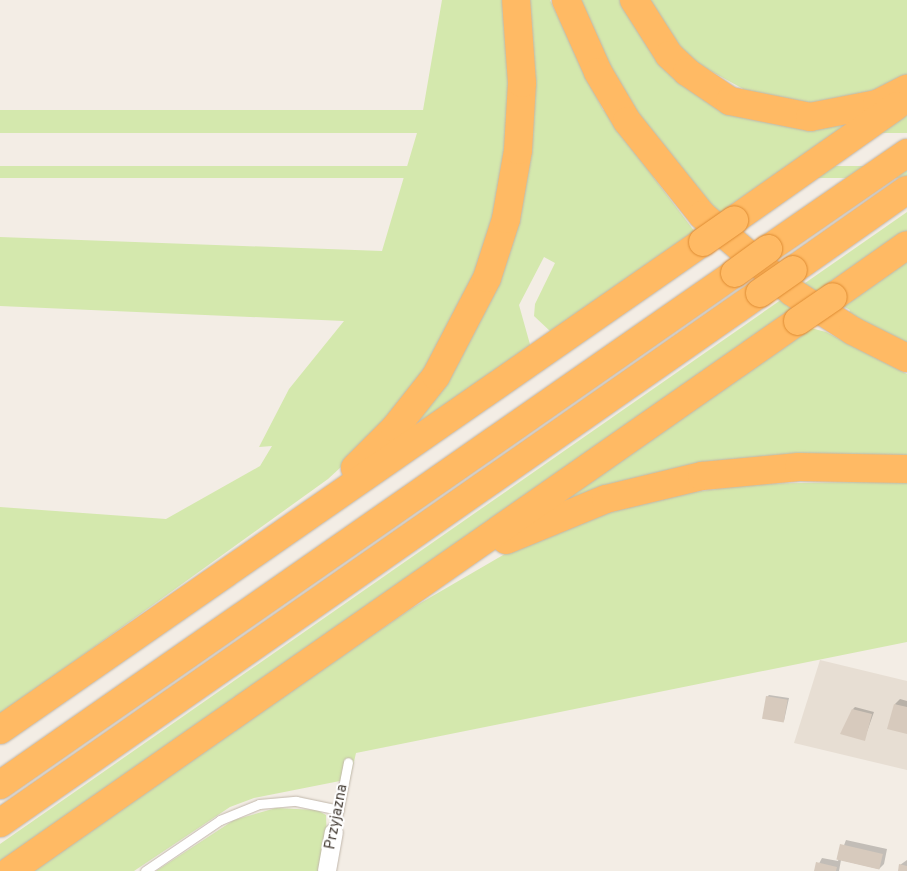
<!DOCTYPE html>
<html>
<head>
<meta charset="utf-8">
<style>
	body { margin:0 }
	#map { position:relative; width:907px; height:871px; overflow:hidden; background:#f3ede5; font-family:Overpass,sans-serif }
	div>[style] { position:absolute }
	[style*='--x'] { left:calc(var(--x)*1px); top:calc(var(--y)*1px); width:calc(var(--w)*1px); rotate:calc(var(--a)*1deg) }
	.residential>* { inset:0; background:#e7ded3 }
	.green>* { inset:0; background:#d4e8ad; transform-origin:0 0 }
	.shadow>* { inset:0; background:#0003 }
	.building>* { inset:0; background:#d7cabd; transform-origin:0 0 }
	.roads { filter:drop-shadow(0 0 1px #c1b7ab) drop-shadow(0 0 1px #c1b7ab) }
	.lane>* { height:9px; margin:-4.5px; padding:0 4.5px; transform-origin:4.5px; border-radius:4.5px; background:#fff }
	.street>* { height:18px; margin:-9px; padding:0 9px; transform-origin:9px; border-radius:9px; background:#fff }
	.highway>* { height:28px; margin:-14px; padding:0 14px; transform-origin:14px; border-radius:14px; background:#ffba64 }
	.bridges { filter:drop-shadow(0 0 1px #df8c33) drop-shadow(0 0 1px #df8c33) }
	.highway-bridge>* { height:28px; margin:-14px; padding:0 14px; transform-origin:14px; border-radius:14px; background:#ffba64 }
	span { translate:-50% -50%; white-space:nowrap; text-align:center; line-height:1.15; -webkit-text-stroke:4px #fff; paint-order:stroke }
	.street-label { font-size:15px; color:#453d35 }
</style>
</head>
<body>
<div id="map">
	<div class="residential">
		<i style="clip-path:polygon(820px 660px,907px 681px,907px 770px,794px 743px)"></i>
	</div>
	<div class="green">
		<i style="clip-path:polygon(442px 0,505px 0,512px 110px,494px 227px,467px 301px,430px 368px,379px 432px,328px 479px,0 715px,0 507px,166px 519px,260px 466px,272px 446px,259px 447px,289px 389px,344px 321px,0 306px,0 237px,382px 251px,422px 116px)"></i>
		<i style="clip-path:polygon(524px 0,550px 0,604px 112px,695px 232px,551px 332px,534px 316px,535px 304px,555px 263px,544px 257px,519px 305px,531px 348px,397px 442px,483px 308px)"></i>
		<i style="clip-path:polygon(578px 0,628px 0,677px 73px,857px 123px,718px 216px,655px 141px,604px 59px)"></i>
		<i style="clip-path:polygon(648px 0,907px 0,907px 76px,880px 91px,851px 100px,795px 105px,756px 96px,689px 59px)"></i>
		<i style="left:907px;top:110px;width:23px;height:1104px;rotate:90deg"></i>
		<i style="left:907px;top:166px;width:12px;height:1105px;rotate:90deg"></i>
		<i style="clip-path:polygon(907px 212px,907px 236px,0 863px,0 844px)"></i>
		<i style="clip-path:polygon(907px 256px,907px 345px,848px 314px,850px 310px,839px 304px)"></i>
		<i style="clip-path:polygon(807px 327px,826px 332px,907px 374px,907px 461px,539px 512px)"></i>
		<i style="clip-path:polygon(907px 481px,907px 642px,356px 753px,350px 779px,254px 798px,230px 807px,134px 871px,28px 871px,412px 608px,510px 551px,595px 516px,671px 495px,755px 484px)"></i>
		<i style="clip-path:polygon(276px 808px,317px 810px,326px 815px,328px 871px,156px 871px,234px 820px)"></i>
	</div>
	<div class="shadow">
		<i style="clip-path:polygon(769px 695px,789px 698px,784px 721px,767px 697px)"></i>
		<i style="clip-path:polygon(900px 699px,907px 701px,907px 733px,895px 704px)"></i>
		<i style="clip-path:polygon(855px 707px,874px 712px,864px 740px,853px 709px)"></i>
		<i style="clip-path:polygon(846px 840px,887px 849px,884px 864px,879px 869px,841px 860px,839px 871px,815px 871px,822px 858px,838px 861px)"></i>
		<i style="clip-path:polygon(907px 860px,907px 871px,899px 871px,900px 865px)"></i>
	</div>
	<div class="building">
		<i style="left:766px;top:696px;width:22px;height:23px;rotate:10deg"></i>
		<i style="clip-path:polygon(894px 704px,907px 707px,907px 734px,887px 729px)"></i>
		<i style="clip-path:polygon(852px 709px,872px 714px,865px 741px,840px 734px)"></i>
		<i style="left:840px;top:844px;width:44px;height:16px;rotate:13deg"></i>
		<i style="clip-path:polygon(816px 862px,837px 867px,836px 871px,814px 871px)"></i>
		<i style="clip-path:polygon(899px 864px,907px 866px,907px 871px,898px 871px)"></i>
	</div>
	<div class="roads">
		<div class="lane">
			<i style="--x:334;--y:833;--w:72;--a:-78.8"></i>
			<i style="--x:145;--y:871;--w:91;--a:-34.2"></i>
			<i style="--x:220;--y:820;--w:42;--a:-22.3"></i>
			<i style="--x:259;--y:804;--w:37;--a:-5"></i>
			<i style="--x:296;--y:801;--w:44;--a:11.8"></i>
		</div>
		<div class="street">
			<i style="--x:327;--y:871;--w:39;--a:-80"></i>
		</div>
		<div class="highway">
			<i style="--x:566;--y:0;--w:79;--a:66"></i>
			<i style="--x:598;--y:72;--w:57;--a:59.4"></i>
			<i style="--x:627;--y:121;--w:120;--a:51.4"></i>
			<i style="--x:702;--y:215;--w:118;--a:40.5"></i>
			<i style="--x:792;--y:292;--w:72;--a:32.6"></i>
			<i style="--x:853;--y:331;--w:60;--a:26.6"></i>
			<i style="--x:634;--y:0;--w:65;--a:57.5"></i>
			<i style="--x:669;--y:55;--w:25;--a:43"></i>
			<i style="--x:687;--y:72;--w:52;--a:34"></i>
			<i style="--x:730;--y:101;--w:82;--a:11.3"></i>
			<i style="--x:810;--y:117;--w:68;--a:-11"></i>
			<i style="--x:877;--y:104;--w:34;--a:-27"></i>
			<i style="--x:734;--y:220;--w:198;--a:-35.1"></i>
			<i style="--x:768;--y:249;--w:169;--a:-34.6"></i>
			<i style="--x:793;--y:270;--w:139;--a:-35.1"></i>
			<i style="--x:833;--y:297;--w:90;--a:-35.1"></i>
			<i style="--x:355;--y:468;--w:57;--a:-45"></i>
			<i style="--x:395;--y:428;--w:66;--a:-51.7"></i>
			<i style="--x:436;--y:376;--w:110;--a:-62.5"></i>
			<i style="--x:487;--y:278;--w:62;--a:-72.1"></i>
			<i style="--x:506;--y:219;--w:70;--a:-80.1"></i>
			<i style="--x:518;--y:150;--w:67;--a:-86.6"></i>
			<i style="--x:522;--y:83;--w:83;--a:-94.1"></i>
			<i style="--x:506;--y:540;--w:108;--a:-22.3"></i>
			<i style="--x:606;--y:499;--w:99;--a:-13.5"></i>
			<i style="--x:702;--y:476;--w:97;--a:-5.3"></i>
			<i style="--x:799;--y:467;--w:108;--a:1.1"></i>
			<i style="--x:0;--y:730;--w:856;--a:-34.77"></i>
			<i style="--x:0;--y:785;--w:896;--a:-34.86"></i>
			<i style="--x:0;--y:823;--w:927;--a:-34.89"></i>
			<i style="--x:10;--y:871;--w:961;--a:-34.91"></i>
		</div>
	</div>
	<div class="bridges">
		<div class="highway-bridge">
			<i style="--x:703;--y:242;--w:38;--a:-35"></i>
			<i style="--x:735;--y:273;--w:41;--a:-36"></i>
			<i style="--x:760;--y:293;--w:40;--a:-34.9"></i>
			<i style="--x:798;--y:321;--w:42;--a:-34.4"></i>
		</div>
	</div>
	<div class="street-label">
		<span style="left:337px;top:817px;rotate:-79deg">Przyjazna</span>
	</div>
</div>
</body>
</html>
